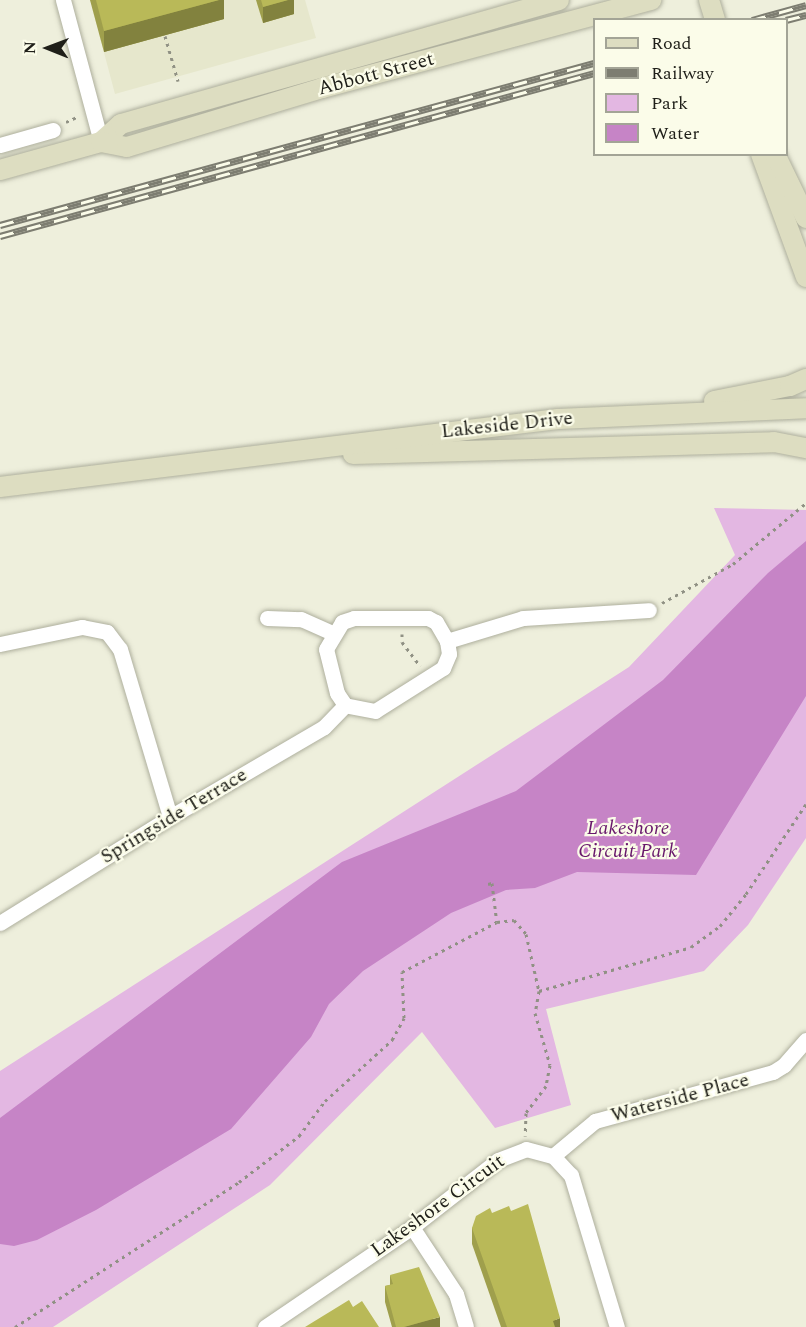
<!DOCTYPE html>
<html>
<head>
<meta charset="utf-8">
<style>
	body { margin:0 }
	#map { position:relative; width:806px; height:1327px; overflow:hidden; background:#eeefdc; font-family:Spectral,serif }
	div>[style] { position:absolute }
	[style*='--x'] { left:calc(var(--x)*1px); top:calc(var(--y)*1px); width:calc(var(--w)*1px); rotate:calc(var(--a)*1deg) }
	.built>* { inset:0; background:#e6e7cc }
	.green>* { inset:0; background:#e3b7e2 }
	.water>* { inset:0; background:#c684c6 }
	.path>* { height:3px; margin-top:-1.5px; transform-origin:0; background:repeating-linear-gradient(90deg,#909184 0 3px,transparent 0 7.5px) }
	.roads { filter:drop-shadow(0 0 2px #aeaf9d) drop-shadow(0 0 2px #aeaf9d) }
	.street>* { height:15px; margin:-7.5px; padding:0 7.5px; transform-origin:7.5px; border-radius:7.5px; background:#fff }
	.secondary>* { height:20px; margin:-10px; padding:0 10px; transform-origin:10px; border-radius:10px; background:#ddddc1 }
	.rail>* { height:7px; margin-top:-3.5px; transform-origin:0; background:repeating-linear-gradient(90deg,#fbfce9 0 14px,#7d7d71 0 28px); box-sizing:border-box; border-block:2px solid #7d7d71 }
	.wall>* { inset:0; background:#9f9f4c }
	.shaded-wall>* { inset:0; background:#82823e }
	.building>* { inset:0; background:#b9b958 }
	span { translate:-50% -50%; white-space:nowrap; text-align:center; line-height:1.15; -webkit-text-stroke:4.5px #fbfce9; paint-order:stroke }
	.street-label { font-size:20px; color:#1f1f19 }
	.park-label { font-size:20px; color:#68186b; font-style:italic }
	.legend { position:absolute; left:593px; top:18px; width:195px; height:138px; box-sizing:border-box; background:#fbfce9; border:2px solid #a3a496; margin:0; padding:8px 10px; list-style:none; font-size:18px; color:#1f1f19 }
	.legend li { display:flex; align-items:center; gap:12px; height:30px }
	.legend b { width:30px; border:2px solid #a3a496 }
	.north { position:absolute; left:18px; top:18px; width:60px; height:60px; -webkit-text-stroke:4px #fbfce9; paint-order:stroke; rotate:271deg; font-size:16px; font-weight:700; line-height:24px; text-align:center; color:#1f1f19 }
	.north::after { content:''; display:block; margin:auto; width:21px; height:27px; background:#1f1f19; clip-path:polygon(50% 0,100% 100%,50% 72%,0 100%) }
</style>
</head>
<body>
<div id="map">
	<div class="built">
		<i style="clip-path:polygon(90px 0,305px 0,316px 38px,115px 94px)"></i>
	</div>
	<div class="green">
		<i style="clip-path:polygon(714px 508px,806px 510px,806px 838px,748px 925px,704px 971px,546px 1009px,571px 1105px,495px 1128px,422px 1032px,270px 1185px,53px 1327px,0 1327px,0 1071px,629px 667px,735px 555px)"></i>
	</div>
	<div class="water">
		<i style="clip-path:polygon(806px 541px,806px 696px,696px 875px,577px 872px,535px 888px,506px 890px,451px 913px,363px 971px,329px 1004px,311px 1037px,231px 1129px,96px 1210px,37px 1240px,14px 1246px,0 1244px,0 1118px,342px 862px,516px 791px,663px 680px,768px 573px)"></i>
	</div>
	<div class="path">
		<i style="--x:165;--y:36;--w:47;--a:73.9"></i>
		<i style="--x:66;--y:122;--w:14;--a:-25"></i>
		<i style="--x:662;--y:603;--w:81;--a:-28.8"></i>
		<i style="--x:733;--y:564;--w:95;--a:-39.9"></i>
		<i style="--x:402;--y:634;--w:8;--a:90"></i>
		<i style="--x:402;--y:642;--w:30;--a:53"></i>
		<i style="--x:488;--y:884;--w:4;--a:-14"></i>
		<i style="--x:492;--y:883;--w:39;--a:83"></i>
		<i style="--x:539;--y:991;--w:158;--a:-16.1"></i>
		<i style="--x:691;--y:947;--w:36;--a:-36"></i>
		<i style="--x:720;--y:926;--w:41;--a:-50.9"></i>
		<i style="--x:746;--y:894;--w:108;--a:-56.3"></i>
		<i style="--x:15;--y:1327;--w:267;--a:-32.9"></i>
		<i style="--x:239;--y:1182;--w:76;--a:-37.5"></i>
		<i style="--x:299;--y:1136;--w:44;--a:-53.4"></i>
		<i style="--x:325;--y:1101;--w:91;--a:-42.3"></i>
		<i style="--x:392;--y:1040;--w:25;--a:-61"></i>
		<i style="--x:404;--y:1018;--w:46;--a:-92.5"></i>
		<i style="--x:402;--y:972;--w:107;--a:-27.8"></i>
		<i style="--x:497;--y:922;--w:17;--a:-7"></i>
		<i style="--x:514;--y:920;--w:18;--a:49"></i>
		<i style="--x:526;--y:934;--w:58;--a:77.2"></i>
		<i style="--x:539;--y:991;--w:22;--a:100"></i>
		<i style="--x:535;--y:1013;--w:54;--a:73.9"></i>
		<i style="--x:550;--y:1065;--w:21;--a:101"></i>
		<i style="--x:546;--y:1086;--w:34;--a:127"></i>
		<i style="--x:526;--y:1113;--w:23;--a:92"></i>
	</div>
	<div class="roads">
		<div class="street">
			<i style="--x:63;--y:0;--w:147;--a:75"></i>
			<i style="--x:0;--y:145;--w:55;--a:-15.8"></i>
			<i style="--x:267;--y:618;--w:34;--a:2"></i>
			<i style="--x:301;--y:619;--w:35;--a:24"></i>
			<i style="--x:354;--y:618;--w:74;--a:0"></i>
			<i style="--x:428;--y:618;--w:9;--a:27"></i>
			<i style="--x:436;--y:622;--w:22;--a:60"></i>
			<i style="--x:447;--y:641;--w:13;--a:81"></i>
			<i style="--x:449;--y:654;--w:15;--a:113"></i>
			<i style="--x:443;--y:668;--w:80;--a:147.7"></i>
			<i style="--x:375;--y:711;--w:31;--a:-169"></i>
			<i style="--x:345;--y:705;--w:14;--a:-124"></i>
			<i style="--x:337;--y:693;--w:45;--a:-104"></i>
			<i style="--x:326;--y:649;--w:31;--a:-59"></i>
			<i style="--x:342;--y:622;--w:13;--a:-18"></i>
			<i style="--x:447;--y:641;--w:79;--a:-16.8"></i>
			<i style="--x:523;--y:618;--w:126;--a:-3.6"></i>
			<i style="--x:0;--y:644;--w:84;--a:-11.7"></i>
			<i style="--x:82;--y:627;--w:25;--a:11"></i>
			<i style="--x:107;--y:632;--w:21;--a:53"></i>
			<i style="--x:120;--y:649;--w:175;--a:73.4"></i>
			<i style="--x:0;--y:923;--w:200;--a:-31.9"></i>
			<i style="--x:170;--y:817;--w:178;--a:-30.3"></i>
			<i style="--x:324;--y:727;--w:30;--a:-46"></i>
			<i style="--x:553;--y:1156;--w:55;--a:-39.8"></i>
			<i style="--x:595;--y:1121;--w:185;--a:-15.4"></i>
			<i style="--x:773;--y:1072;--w:13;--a:-32"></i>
			<i style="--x:784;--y:1065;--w:33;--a:-49"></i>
			<i style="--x:412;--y:1227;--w:80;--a:56.7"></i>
			<i style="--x:456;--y:1294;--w:34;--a:73"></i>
			<i style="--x:265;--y:1327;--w:178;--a:-34.2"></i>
			<i style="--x:412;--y:1227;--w:109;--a:-37.9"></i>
			<i style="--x:498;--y:1160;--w:30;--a:-21"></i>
			<i style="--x:526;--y:1149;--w:28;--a:15"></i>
			<i style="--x:553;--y:1156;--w:26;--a:47"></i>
			<i style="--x:571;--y:1175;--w:159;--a:73.2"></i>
		</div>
		<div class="secondary">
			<i style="--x:709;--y:0;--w:21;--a:73"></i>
			<i style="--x:101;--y:142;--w:27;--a:-42"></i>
			<i style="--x:121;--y:124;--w:455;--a:-15.8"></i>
			<i style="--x:761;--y:154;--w:131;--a:69.9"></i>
			<i style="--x:775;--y:154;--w:71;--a:64.2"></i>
			<i style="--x:0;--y:170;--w:105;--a:-15.5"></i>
			<i style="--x:101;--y:142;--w:26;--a:11"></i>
			<i style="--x:127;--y:147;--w:204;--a:-16.8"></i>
			<i style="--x:322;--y:88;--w:341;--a:-15"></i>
			<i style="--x:714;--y:401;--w:77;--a:-11.2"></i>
			<i style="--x:790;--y:386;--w:17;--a:-24"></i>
			<i style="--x:353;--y:454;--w:421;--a:-1.6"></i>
			<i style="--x:774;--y:442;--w:33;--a:11"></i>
			<i style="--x:0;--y:487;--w:562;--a:-6.95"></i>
			<i style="--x:558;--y:419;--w:248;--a:-2.5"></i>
		</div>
	</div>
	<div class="rail">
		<i style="--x:752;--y:20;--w:56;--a:-15.5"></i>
		<i style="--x:786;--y:20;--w:21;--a:-14"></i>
		<i style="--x:0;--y:225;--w:616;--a:-15.26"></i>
		<i style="--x:0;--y:236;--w:616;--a:-15.34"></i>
	</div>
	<div class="wall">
		<i style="clip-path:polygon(90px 0,224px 0,224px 19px,104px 52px)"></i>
		<i style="clip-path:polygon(256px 0,294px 0,294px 14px,263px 23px)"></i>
		<i style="clip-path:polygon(492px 1213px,560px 1327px,501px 1327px,472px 1244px,472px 1228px)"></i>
		<i style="clip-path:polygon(390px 1275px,440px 1327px,392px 1327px,385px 1302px,385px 1286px,390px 1285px)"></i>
	</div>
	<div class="shaded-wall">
		<i style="clip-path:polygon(219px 0,224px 0,224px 19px,104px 52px,104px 31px)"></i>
		<i style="clip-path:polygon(288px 0,294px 0,294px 14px,263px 23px,263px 7px)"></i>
		<i style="clip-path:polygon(440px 1317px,440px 1327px,404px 1327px)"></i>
		<i style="clip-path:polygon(560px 1318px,560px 1327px,553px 1327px,553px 1321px)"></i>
	</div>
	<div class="building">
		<i style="clip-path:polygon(96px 0,219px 0,104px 31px)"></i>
		<i style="clip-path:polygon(261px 0,288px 0,263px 7px)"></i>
		<i style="clip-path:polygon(528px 1204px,560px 1318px,553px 1321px,555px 1327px,507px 1327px,472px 1228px,476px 1216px,490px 1208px,492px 1213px,509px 1206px,511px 1211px)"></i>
		<i style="clip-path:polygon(419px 1267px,440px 1317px,404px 1327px,396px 1327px,385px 1286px,393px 1284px,390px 1275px)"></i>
		<i style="clip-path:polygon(349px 1300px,353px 1307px,362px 1301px,379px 1327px,305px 1327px)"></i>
	</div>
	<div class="street-label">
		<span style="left:376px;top:74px;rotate:-15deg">Abbott Street</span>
		<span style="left:507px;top:425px;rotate:-6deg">Lakeside Drive</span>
		<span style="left:174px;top:816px;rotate:-31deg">Springside Terrace</span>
		<span style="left:680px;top:1098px;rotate:-15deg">Waterside Place</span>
		<span style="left:438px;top:1206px;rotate:-36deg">Lakeshore Circuit</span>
	</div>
	<div class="park-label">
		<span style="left:628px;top:840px">Lakeshore<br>Circuit Park</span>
	</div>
	<ul class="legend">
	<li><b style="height:8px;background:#ddddc1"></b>Road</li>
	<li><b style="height:8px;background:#7d7d71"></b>Railway</li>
	<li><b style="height:16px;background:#e3b7e2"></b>Park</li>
	<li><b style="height:16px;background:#c684c6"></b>Water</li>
	</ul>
	<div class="north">N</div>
</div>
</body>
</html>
